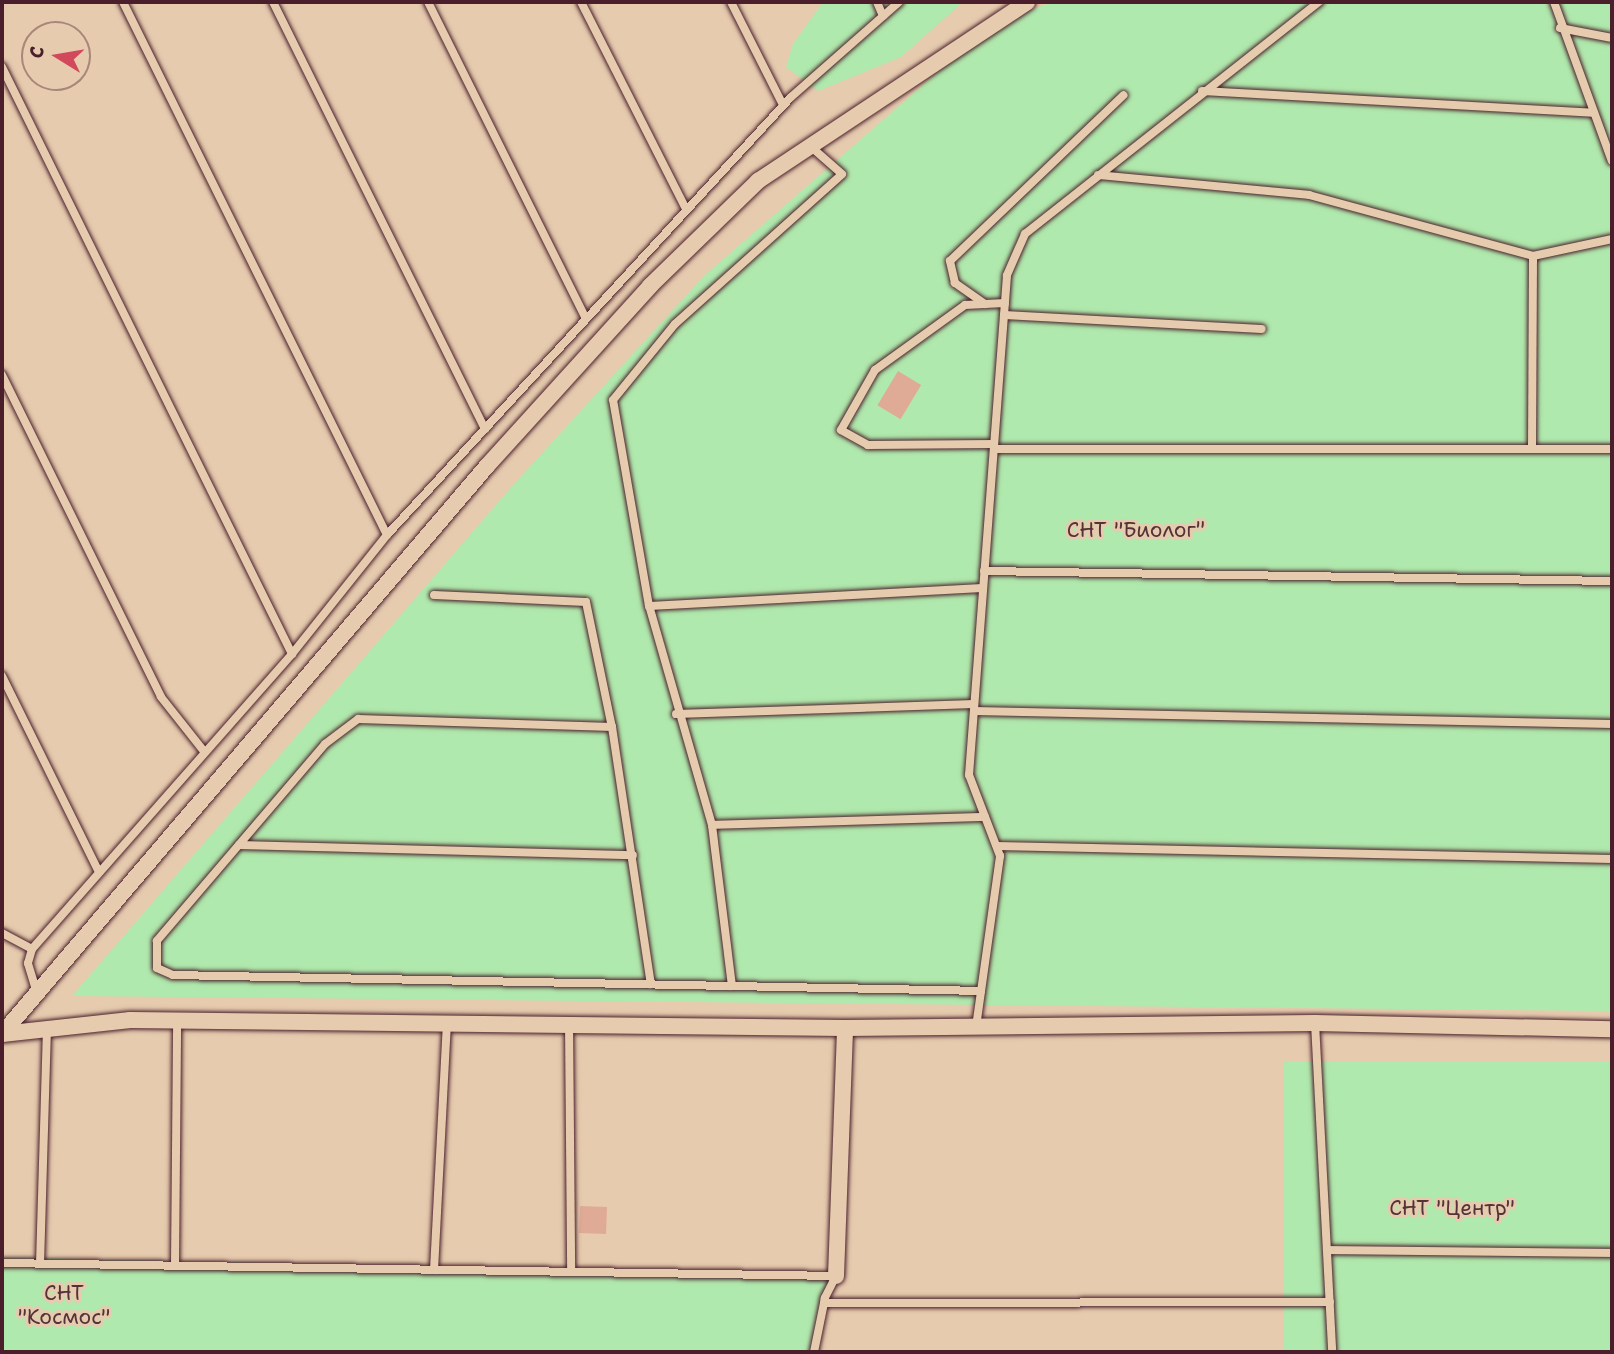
<!DOCTYPE html>
<html>
<head>
<meta charset="utf-8">
<style>
	body { margin:0 }
	#map { position:relative; width:1614px; height:1354px; overflow:hidden; background:#e6cbae; font-family:"Shantell Sans",sans-serif }
	div>[style] { position:absolute }
	[style*='--x'] { left:calc(var(--x)*1px); top:calc(var(--y)*1px); width:calc(var(--w)*1px); rotate:calc(var(--a)*1deg) }
	.green>* { inset:0; background:#b0e9ad; transform-origin:0 0 }
	.building>* { inset:0; background:#dfab97; transform-origin:0 0 }
	.roads { filter:drop-shadow(0 0 2px #4a1f2b) drop-shadow(0 0 2px #4a1f2b) }
	.service>* { height:8px; margin:-4px; padding:0 4px; transform-origin:4px; border-radius:4px; background:#e6cbae }
	.minor>* { height:16px; margin:-8px; padding:0 8px; transform-origin:8px; border-radius:8px; background:#e6cbae }
	span { translate:-50% -50%; white-space:nowrap; text-align:center; line-height:1.15; -webkit-text-stroke:6px #e6cbae; paint-order:stroke }
	.park-label { font-size:21px; color:#543338 }
	.frame { position:absolute; inset:0; border:4px solid #4a1f2b; pointer-events:none }
	.north { position:absolute; left:21px; top:21px; width:70px; height:70px; box-sizing:border-box; background:#e6cbae; border:2px solid #a8867a; border-radius:50%; rotate:281deg; font-size:19px; font-weight:700; line-height:28px; text-align:center; color:#4a1f2b }
	.north::after { content:''; display:block; margin:auto; width:24px; height:32px; background:#d1495b; clip-path:polygon(50% 0,100% 100%,50% 72%,0 100%) }
</style>
</head>
<body>
<div id="map">
	<div class="green">
		<i style="clip-path:polygon(823px 2px,963px 2px,901px 57px,818px 91px,786px 67px,793px 44px)"></i>
		<i style="clip-path:polygon(1053px 2px,1612px 2px,1612px 1011px,72px 996px,514px 484px,704px 276px,994px 23px)"></i>
		<i style="left:1284px;top:1062px;width:328px;height:290px"></i>
		<i style="clip-path:polygon(2px 1257px,836px 1276px,825px 1298px,814px 1352px,2px 1352px)"></i>
	</div>
	<div class="building">
		<i style="left:898px;top:371px;width:27px;height:40px;rotate:31deg"></i>
		<i style="left:580px;top:1206px;width:27px;height:27px;rotate:2deg"></i>
	</div>
	<div class="roads">
		<div class="service">
			<i style="--x:123;--y:2;--w:595;--a:63.65"></i>
			<i style="--x:273;--y:2;--w:477;--a:63.6"></i>
			<i style="--x:428;--y:2;--w:354;--a:63.5"></i>
			<i style="--x:581;--y:2;--w:232;--a:63.1"></i>
			<i style="--x:731;--y:2;--w:115;--a:63.2"></i>
			<i style="--x:877;--y:2;--w:15;--a:67"></i>
			<i style="--x:1554;--y:2;--w:169;--a:70"></i>
			<i style="--x:1560;--y:28;--w:53;--a:10.9"></i>
			<i style="--x:2;--y:67;--w:655;--a:63.71"></i>
			<i style="--x:1202;--y:91;--w:392;--a:3.2"></i>
			<i style="--x:1098;--y:175;--w:212;--a:5.4"></i>
			<i style="--x:1309;--y:195;--w:232;--a:15.2"></i>
			<i style="--x:1533;--y:256;--w:81;--a:-12.1"></i>
			<i style="--x:985;--y:304;--w:37;--a:-145"></i>
			<i style="--x:955;--y:283;--w:23;--a:-103"></i>
			<i style="--x:950;--y:261;--w:240;--a:-43.7"></i>
			<i style="--x:1004;--y:315;--w:258;--a:3.1"></i>
			<i style="--x:2;--y:375;--w:359;--a:63.7"></i>
			<i style="--x:161;--y:697;--w:68;--a:51.6"></i>
			<i style="--x:994;--y:444;--w:126;--a:179.5"></i>
			<i style="--x:868;--y:445;--w:31;--a:-151"></i>
			<i style="--x:841;--y:430;--w:69;--a:-60.5"></i>
			<i style="--x:875;--y:370;--w:111;--a:-35.8"></i>
			<i style="--x:965;--y:305;--w:40;--a:-2.9"></i>
			<i style="--x:994;--y:449;--w:618;--a:0"></i>
			<i style="--x:1532;--y:449;--w:193;--a:-89.7"></i>
			<i style="--x:984;--y:571;--w:628;--a:0.91"></i>
			<i style="--x:434;--y:595;--w:152;--a:2.6"></i>
			<i style="--x:586;--y:602;--w:128;--a:78.3"></i>
			<i style="--x:612;--y:727;--w:260;--a:81.4"></i>
			<i style="--x:649;--y:606;--w:334;--a:-3.1"></i>
			<i style="--x:2;--y:676;--w:219;--a:63.7"></i>
			<i style="--x:974;--y:711;--w:638;--a:1.17"></i>
			<i style="--x:676;--y:714;--w:298;--a:-1.9"></i>
			<i style="--x:612;--y:727;--w:254;--a:-178.2"></i>
			<i style="--x:358;--y:719;--w:41;--a:142.9"></i>
			<i style="--x:325;--y:744;--w:259;--a:130.5"></i>
			<i style="--x:157;--y:941;--w:27;--a:90"></i>
			<i style="--x:157;--y:968;--w:17;--a:24"></i>
			<i style="--x:173;--y:975;--w:808;--a:1.13"></i>
			<i style="--x:712;--y:825;--w:273;--a:-1.7"></i>
			<i style="--x:239;--y:845;--w:394;--a:1.5"></i>
			<i style="--x:997;--y:846;--w:615;--a:1.21"></i>
			<i style="--x:2;--y:933;--w:34;--a:28"></i>
			<i style="--x:732;--y:986;--w:162;--a:-97.1"></i>
			<i style="--x:712;--y:825;--w:228;--a:-106"></i>
			<i style="--x:649;--y:606;--w:209;--a:-99.9"></i>
			<i style="--x:613;--y:400;--w:98;--a:-50.8"></i>
			<i style="--x:675;--y:324;--w:224;--a:-41.9"></i>
			<i style="--x:842;--y:174;--w:44;--a:-138.7"></i>
			<i style="--x:37;--y:993;--w:31;--a:-107"></i>
			<i style="--x:28;--y:963;--w:15;--a:-74"></i>
			<i style="--x:32;--y:949;--w:393;--a:-48.6"></i>
			<i style="--x:292;--y:654;--w:152;--a:-51.4"></i>
			<i style="--x:387;--y:535;--w:596;--a:-47.31"></i>
			<i style="--x:791;--y:97;--w:144;--a:-41.3"></i>
			<i style="--x:569;--y:1023;--w:249;--a:89.5"></i>
			<i style="--x:1315;--y:1023;--w:329;--a:87"></i>
			<i style="--x:976;--y:1027;--w:173;--a:-82"></i>
			<i style="--x:1000;--y:856;--w:87;--a:-110.9"></i>
			<i style="--x:969;--y:775;--w:501;--a:-85.65"></i>
			<i style="--x:1007;--y:275;--w:45;--a:-66.3"></i>
			<i style="--x:1025;--y:234;--w:375;--a:-38.3"></i>
			<i style="--x:1328;--y:1250;--w:284;--a:0.6"></i>
			<i style="--x:2;--y:1263;--w:834;--a:0.89"></i>
			<i style="--x:836;--y:1276;--w:25;--a:117"></i>
			<i style="--x:825;--y:1298;--w:55;--a:101.5"></i>
			<i style="--x:40;--y:1264;--w:235;--a:-88.3"></i>
			<i style="--x:175;--y:1266;--w:246;--a:-89.5"></i>
			<i style="--x:434;--y:1270;--w:248;--a:-87"></i>
			<i style="--x:824;--y:1303;--w:506;--a:-0.11"></i>
		</div>
		<div class="minor">
			<i style="--x:2;--y:1034;--w:129;--a:-6.2"></i>
			<i style="--x:130;--y:1020;--w:715;--a:0.64"></i>
			<i style="--x:845;--y:1028;--w:470;--a:-0.6"></i>
			<i style="--x:1315;--y:1023;--w:297;--a:1.2"></i>
			<i style="--x:2;--y:1034;--w:747;--a:-49.51"></i>
			<i style="--x:487;--y:466;--w:243;--a:-47.8"></i>
			<i style="--x:650;--y:286;--w:151;--a:-44.2"></i>
			<i style="--x:758;--y:181;--w:323;--a:-33.6"></i>
			<i style="--x:836;--y:1276;--w:248;--a:-87.9"></i>
		</div>
	</div>
	<div class="park-label">
		<span style="left:1136px;top:530px">СНТ "Биолог"</span>
		<span style="left:1452px;top:1208px">СНТ "Центр"</span>
		<span style="left:64px;top:1305px">СНТ<br>"Космос"</span>
	</div>
	<div class="frame"></div>
	<div class="north">С</div>
</div>
</body>
</html>
